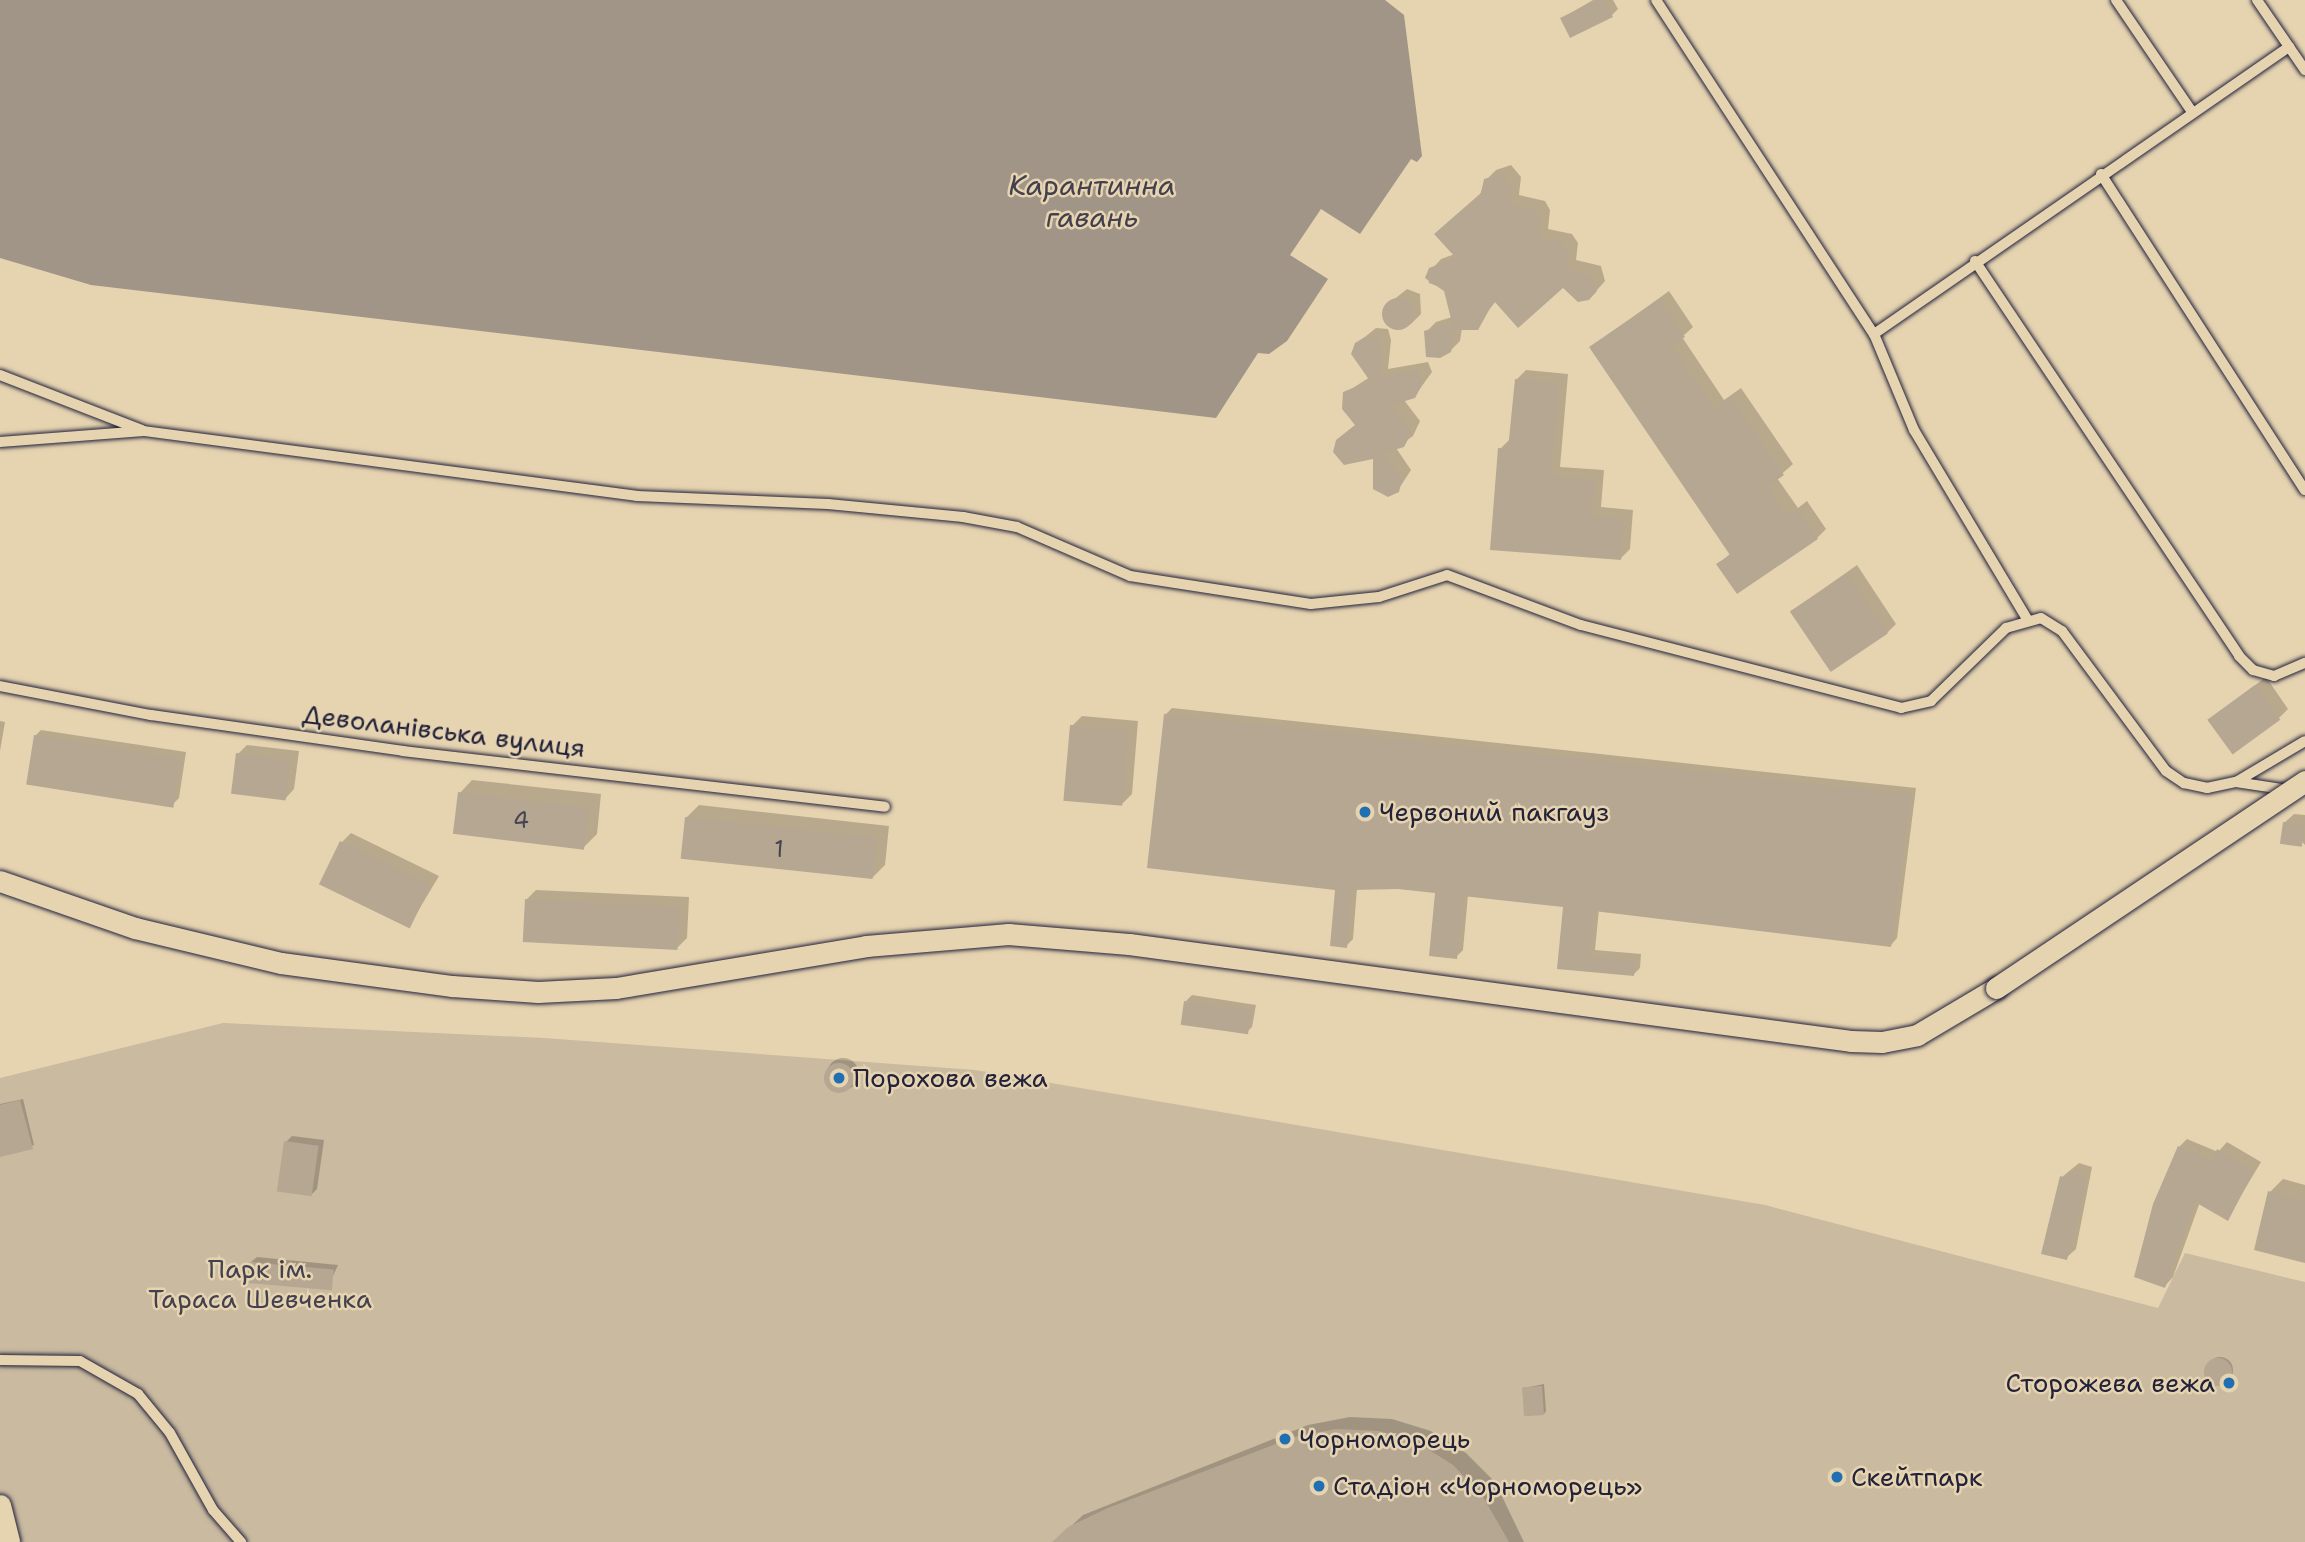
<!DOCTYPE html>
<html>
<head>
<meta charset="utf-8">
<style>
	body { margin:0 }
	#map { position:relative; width:2305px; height:1542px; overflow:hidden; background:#e6d4b1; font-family:"Shantell Sans",sans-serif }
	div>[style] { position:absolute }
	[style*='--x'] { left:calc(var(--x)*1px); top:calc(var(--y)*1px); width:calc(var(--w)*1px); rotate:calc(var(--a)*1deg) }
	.green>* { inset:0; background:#c9baa0 }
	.water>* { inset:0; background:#a09587 }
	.shadow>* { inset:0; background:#0003 }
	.round { border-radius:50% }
	.building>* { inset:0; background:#b6a793; transform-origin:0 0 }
	.roads { filter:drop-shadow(0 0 2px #22223b) drop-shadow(0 0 2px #22223b) }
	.lane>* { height:10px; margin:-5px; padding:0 5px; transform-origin:5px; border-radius:5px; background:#e6d4b1 }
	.street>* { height:21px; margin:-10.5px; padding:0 10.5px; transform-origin:10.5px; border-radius:10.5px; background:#e6d4b1 }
	.bridges { filter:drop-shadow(0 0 2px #22223b) drop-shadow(0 0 2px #22223b) }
	.street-bridge>* { height:21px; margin:-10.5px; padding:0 10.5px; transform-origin:10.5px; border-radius:10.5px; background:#e6d4b1 }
	.dots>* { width:19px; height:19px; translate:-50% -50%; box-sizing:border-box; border:4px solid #e6d4b1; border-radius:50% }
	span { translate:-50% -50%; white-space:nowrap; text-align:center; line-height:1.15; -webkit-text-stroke:5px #e6d4b1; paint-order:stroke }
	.number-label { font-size:23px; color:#474351 }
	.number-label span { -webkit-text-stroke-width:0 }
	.street-label { font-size:26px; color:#22223b }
	.poi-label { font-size:26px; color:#22223b }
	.left { translate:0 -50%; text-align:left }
	.right { translate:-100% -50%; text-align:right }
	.park-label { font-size:26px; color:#43404f }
	.water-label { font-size:28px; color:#423f4e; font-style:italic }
</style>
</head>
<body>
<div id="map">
	<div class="green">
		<i style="clip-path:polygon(223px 1023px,544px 1038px,975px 1070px,1765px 1205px,2158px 1308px,2185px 1253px,2305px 1282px,2305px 1542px,9px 1542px,0 1505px,0 1078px)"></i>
	</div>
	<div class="water">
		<i style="clip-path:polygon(0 0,1385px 0,1404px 15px,1422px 156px,1417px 162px,1411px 159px,1360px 234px,1321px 209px,1290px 255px,1328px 279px,1287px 341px,1269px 354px,1258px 353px,1216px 418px,91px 285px,0 258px)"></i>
	</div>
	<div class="shadow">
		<i style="clip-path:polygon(1593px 0,1613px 0,1618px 9px,1612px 15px,1562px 18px)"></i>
		<i style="clip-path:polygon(1511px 165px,1521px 177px,1519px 195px,1545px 201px,1550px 210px,1548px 229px,1572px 234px,1578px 243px,1576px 260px,1601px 266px,1605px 281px,1589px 299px,1563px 286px,1496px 301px,1474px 329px,1462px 328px,1460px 341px,1450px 351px,1426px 332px,1436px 322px,1452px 317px,1445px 289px,1429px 283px,1427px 275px,1441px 259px,1455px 254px,1486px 180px,1496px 170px)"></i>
		<i style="clip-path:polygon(1407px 289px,1420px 294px,1421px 314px,1411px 324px,1388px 326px,1387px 305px)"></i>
		<i style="clip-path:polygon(1669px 291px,1693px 327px,1682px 337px,1724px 400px,1741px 388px,1793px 464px,1777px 478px,1798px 508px,1807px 501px,1826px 529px,1817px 538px,1718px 564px,1731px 553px,1591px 347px)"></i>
		<i style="clip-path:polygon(1376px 328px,1388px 329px,1391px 340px,1388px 369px,1428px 362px,1432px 372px,1414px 397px,1404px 400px,1420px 421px,1413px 436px,1396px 448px,1411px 470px,1398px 490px,1356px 424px,1345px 393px,1370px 377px,1356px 344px)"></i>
		<i style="clip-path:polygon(1526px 370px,1568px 374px,1560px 467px,1604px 470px,1601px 507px,1633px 510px,1630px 549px,1620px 559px,1500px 449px,1510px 439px,1516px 380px)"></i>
		<i style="clip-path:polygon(1857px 565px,1896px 624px,1887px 633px,1792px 611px)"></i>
		<i style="clip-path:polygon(2266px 677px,2288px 709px,2279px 718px,2210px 719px)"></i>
		<i style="clip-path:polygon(1172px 708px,1916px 788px,1897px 938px,1891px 945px,1599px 909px,1595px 950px,1641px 954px,1640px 968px,1633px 975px,1559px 967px,1565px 906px,1468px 895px,1463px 950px,1456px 957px,1437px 891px,1398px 887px,1357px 888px,1353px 939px,1346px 946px,1337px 888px,1165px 715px)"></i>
		<i style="clip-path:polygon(1082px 716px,1138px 721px,1132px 794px,1122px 804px,1072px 726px)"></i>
		<i style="clip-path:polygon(0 721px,5px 722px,0 751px)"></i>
		<i style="clip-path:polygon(41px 730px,186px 752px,179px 798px,173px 804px,35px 736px)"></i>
		<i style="clip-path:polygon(247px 745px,299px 751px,294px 789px,285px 799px,238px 754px)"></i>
		<i style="clip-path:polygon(472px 780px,601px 794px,597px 834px,584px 847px,460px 793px)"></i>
		<i style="clip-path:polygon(699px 805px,889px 826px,885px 865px,872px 878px,686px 818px)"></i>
		<i style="clip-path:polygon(2294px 814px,2305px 815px,2305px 845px,2284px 823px)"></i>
		<i style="clip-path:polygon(351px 833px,439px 876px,409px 926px,342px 842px)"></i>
		<i style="clip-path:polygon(536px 890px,689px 897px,687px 938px,678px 947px,527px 899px)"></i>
		<i style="clip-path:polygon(1192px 995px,1256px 1005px,1252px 1027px,1246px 1033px,1186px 1001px)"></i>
		<i class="round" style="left:827px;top:1058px;width:32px;height:32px"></i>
		<i style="clip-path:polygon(23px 1099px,34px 1145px,0 1155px,0 1104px)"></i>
		<i style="clip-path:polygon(292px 1136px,324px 1140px,317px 1189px,311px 1195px,286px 1142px)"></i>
		<i style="clip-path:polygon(2187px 1139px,2218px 1152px,2227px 1142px,2261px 1162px,2227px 1219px,2200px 1202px,2173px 1277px,2165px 1286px,2179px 1147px)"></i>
		<i style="clip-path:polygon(2079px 1163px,2092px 1167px,2076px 1249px,2066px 1258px,2062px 1177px)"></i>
		<i style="clip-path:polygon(2283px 1179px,2305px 1185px,2305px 1261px,2270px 1192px)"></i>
		<i style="clip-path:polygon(257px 1257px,338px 1265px,327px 1289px,251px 1262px)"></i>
		<i class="round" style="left:2207px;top:1357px;width:26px;height:26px"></i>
		<i style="clip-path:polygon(1544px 1384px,1546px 1411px,1544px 1414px,1524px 1388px)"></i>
		<i style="clip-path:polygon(1350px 1417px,1392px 1419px,1431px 1431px,1466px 1453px,1495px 1482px,1524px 1542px,1054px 1542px,1083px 1515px,1308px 1425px)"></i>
	</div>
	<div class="building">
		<i style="clip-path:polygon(1597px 0,1605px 0,1613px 17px,1570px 38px,1560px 18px)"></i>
		<i style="clip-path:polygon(1501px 174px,1512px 187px,1510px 204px,1535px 210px,1541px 220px,1539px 238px,1563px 243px,1569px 253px,1567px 269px,1592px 275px,1597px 291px,1589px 300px,1578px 302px,1563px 288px,1518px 328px,1494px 301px,1478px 330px,1456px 330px,1451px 352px,1440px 358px,1426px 357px,1424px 331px,1448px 324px,1453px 327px,1444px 291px,1425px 278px,1429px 268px,1456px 258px,1434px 234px,1481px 193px,1484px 179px)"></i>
		<i class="round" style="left:1382px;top:298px;width:32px;height:32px"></i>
		<i style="clip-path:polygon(1659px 299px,1685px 337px,1672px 346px,1714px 408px,1731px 397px,1784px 475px,1768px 486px,1787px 516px,1797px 509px,1818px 539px,1737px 594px,1716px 564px,1730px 555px,1589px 347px)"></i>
		<i style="clip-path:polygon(1365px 337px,1379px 338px,1382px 351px,1379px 377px,1419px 370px,1423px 383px,1415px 398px,1392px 405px,1412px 432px,1404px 447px,1384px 453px,1402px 480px,1399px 492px,1388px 497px,1373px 489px,1373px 459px,1344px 465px,1333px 452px,1336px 440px,1355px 425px,1342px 409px,1343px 392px,1370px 381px,1351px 354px,1355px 343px)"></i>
		<i style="clip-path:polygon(1515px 379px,1559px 383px,1551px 476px,1595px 479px,1592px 516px,1624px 519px,1621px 560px,1490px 550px,1498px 448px,1508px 449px)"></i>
		<i style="left:1847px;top:573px;width:73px;height:69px;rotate:56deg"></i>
		<i style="left:2255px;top:685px;width:43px;height:59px;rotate:54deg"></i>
		<i style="clip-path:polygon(1164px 714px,1911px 794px,1891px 947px,1594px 911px,1589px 956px,1635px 961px,1634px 976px,1557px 969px,1563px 907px,1463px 896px,1457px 959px,1429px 956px,1435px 893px,1398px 889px,1352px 890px,1347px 948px,1330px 946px,1335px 890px,1147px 868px)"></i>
		<i style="left:1070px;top:725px;width:59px;height:76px;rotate:5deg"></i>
		<i style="left:34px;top:735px;width:149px;height:50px;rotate:9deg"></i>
		<i style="left:236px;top:753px;width:55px;height:41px;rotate:7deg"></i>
		<i style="left:458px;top:792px;width:132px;height:42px;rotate:7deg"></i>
		<i style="left:685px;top:817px;width:193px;height:42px;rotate:6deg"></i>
		<i style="left:2283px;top:822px;width:22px;height:22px;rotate:8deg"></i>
		<i style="left:340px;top:841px;width:101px;height:48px;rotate:26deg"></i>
		<i style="left:525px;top:899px;width:155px;height:43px;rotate:3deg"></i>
		<i style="left:1184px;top:1001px;width:68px;height:24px;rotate:8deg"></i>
		<i class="round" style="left:824px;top:1063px;width:30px;height:30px"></i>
		<i style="clip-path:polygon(20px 1100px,33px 1149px,0 1157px,0 1105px)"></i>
		<i style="left:284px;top:1141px;width:35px;height:51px;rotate:8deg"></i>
		<i style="clip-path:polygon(2178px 1146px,2212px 1161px,2217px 1149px,2254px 1171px,2228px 1221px,2195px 1202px,2165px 1288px,2134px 1277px,2153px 1204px)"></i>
		<i style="clip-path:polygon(2068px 1172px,2084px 1176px,2086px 1183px,2067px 1260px,2041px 1254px,2060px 1176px,2066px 1178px)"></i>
		<i style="clip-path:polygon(2268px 1191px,2305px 1201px,2305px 1263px,2254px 1250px)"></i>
		<i style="left:249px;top:1262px;width:85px;height:21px;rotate:5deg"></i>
		<i class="round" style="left:2204px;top:1358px;width:28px;height:28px"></i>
		<i style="left:1542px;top:1386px;width:29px;height:20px;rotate:86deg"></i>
		<i style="clip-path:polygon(1336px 1429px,1379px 1431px,1418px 1443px,1453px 1465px,1482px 1495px,1509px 1542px,1052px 1542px,1068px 1527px,1108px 1508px,1294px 1437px)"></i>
	</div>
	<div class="roads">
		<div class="lane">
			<i style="--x:1656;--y:0;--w:399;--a:56.9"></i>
			<i style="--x:1874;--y:334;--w:104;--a:67.4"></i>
			<i style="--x:1914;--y:430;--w:220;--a:59.1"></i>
			<i style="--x:2116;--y:0;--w:135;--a:55.8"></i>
			<i style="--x:2257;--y:0;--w:85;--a:55.6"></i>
			<i style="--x:2101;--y:174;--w:376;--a:57.2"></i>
			<i style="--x:1975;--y:261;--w:475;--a:56.2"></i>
			<i style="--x:2239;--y:656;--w:20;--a:45"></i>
			<i style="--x:2253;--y:670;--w:22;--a:16"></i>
			<i style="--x:2274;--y:676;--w:34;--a:-23"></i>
			<i style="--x:1874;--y:334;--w:505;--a:-34.67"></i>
			<i style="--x:0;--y:375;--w:152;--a:21.2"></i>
			<i style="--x:0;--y:442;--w:144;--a:-4.4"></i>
			<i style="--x:144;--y:431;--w:497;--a:7.5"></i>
			<i style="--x:637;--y:496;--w:191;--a:2.4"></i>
			<i style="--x:828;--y:504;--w:136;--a:5.5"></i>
			<i style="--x:963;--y:517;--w:55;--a:10.5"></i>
			<i style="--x:1017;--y:527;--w:123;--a:23.4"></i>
			<i style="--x:1130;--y:576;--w:183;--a:8.8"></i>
			<i style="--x:1311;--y:604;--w:68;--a:-5.9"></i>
			<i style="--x:1379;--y:597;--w:71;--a:-17.9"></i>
			<i style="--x:1447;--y:575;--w:143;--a:20.5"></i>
			<i style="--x:1581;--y:625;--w:331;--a:14.5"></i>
			<i style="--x:1901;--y:708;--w:31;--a:-13"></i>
			<i style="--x:1931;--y:701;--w:105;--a:-44.2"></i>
			<i style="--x:2006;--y:628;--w:36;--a:-16"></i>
			<i style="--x:2041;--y:618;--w:25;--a:32"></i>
			<i style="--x:2062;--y:631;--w:174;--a:53.4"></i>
			<i style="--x:2166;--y:771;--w:22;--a:34"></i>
			<i style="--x:2184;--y:783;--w:24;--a:12"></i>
			<i style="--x:2207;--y:788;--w:30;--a:-12"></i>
			<i style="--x:2236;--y:782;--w:80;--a:-30.7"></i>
			<i style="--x:0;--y:686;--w:154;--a:10.9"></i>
			<i style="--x:151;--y:715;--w:255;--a:8.1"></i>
			<i style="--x:403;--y:751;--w:485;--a:6.6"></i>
			<i style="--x:2236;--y:782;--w:54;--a:8.6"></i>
			<i style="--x:0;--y:1360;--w:80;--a:0.7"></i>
			<i style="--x:80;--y:1361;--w:67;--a:29.6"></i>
			<i style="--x:138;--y:1394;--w:50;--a:50.6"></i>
			<i style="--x:170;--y:1433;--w:88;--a:60.8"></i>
			<i style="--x:213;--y:1510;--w:43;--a:48.8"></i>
		</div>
		<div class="street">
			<i style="--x:0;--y:881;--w:143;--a:19.2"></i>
			<i style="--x:135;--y:928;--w:150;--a:13.5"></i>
			<i style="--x:281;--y:963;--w:173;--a:7.7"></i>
			<i style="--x:452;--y:986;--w:86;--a:4"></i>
			<i style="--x:538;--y:992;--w:78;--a:-2.9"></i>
			<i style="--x:616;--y:988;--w:254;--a:-9.5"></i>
			<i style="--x:866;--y:946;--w:143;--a:-4.8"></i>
			<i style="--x:1008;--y:934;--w:121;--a:4.7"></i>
			<i style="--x:1129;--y:944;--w:728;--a:7.65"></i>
			<i style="--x:1851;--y:1041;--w:31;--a:2"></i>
			<i style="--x:1882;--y:1042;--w:36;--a:-11"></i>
			<i style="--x:1917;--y:1035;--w:92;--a:-30.7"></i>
			<i style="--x:0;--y:1505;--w:38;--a:76"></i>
		</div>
	</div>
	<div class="bridges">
		<div class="street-bridge">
			<i style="--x:1996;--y:988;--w:372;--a:-33.8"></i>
		</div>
	</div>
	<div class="dots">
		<i style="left:1365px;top:812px;background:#1f6fb2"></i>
		<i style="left:839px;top:1078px;background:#1f6fb2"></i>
		<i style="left:2229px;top:1383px;background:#1f6fb2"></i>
		<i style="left:1285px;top:1439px;background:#1f6fb2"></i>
		<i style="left:1837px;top:1477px;background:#1f6fb2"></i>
		<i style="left:1319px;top:1486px;background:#1f6fb2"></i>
	</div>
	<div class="number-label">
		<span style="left:521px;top:820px">4</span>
		<span style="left:779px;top:849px">1</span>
	</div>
	<div class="street-label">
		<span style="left:444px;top:731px;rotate:7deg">Деволанівська вулиця</span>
	</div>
	<div class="poi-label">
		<span class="left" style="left:1379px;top:812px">Червоний пакгауз</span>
		<span class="left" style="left:853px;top:1078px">Порохова вежа</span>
		<span class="right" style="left:2215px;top:1383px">Сторожева вежа</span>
		<span class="left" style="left:1299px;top:1439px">Чорноморець</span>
		<span class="left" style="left:1851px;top:1477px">Скейтпарк</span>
		<span class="left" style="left:1333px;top:1486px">Стадіон «Чорноморець»</span>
	</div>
	<div class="park-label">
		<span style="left:260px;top:1284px">Парк ім.<br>Тараса Шевченка</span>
	</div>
	<div class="water-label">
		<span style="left:1092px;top:201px">Карантинна<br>гавань</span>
	</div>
</div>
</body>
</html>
